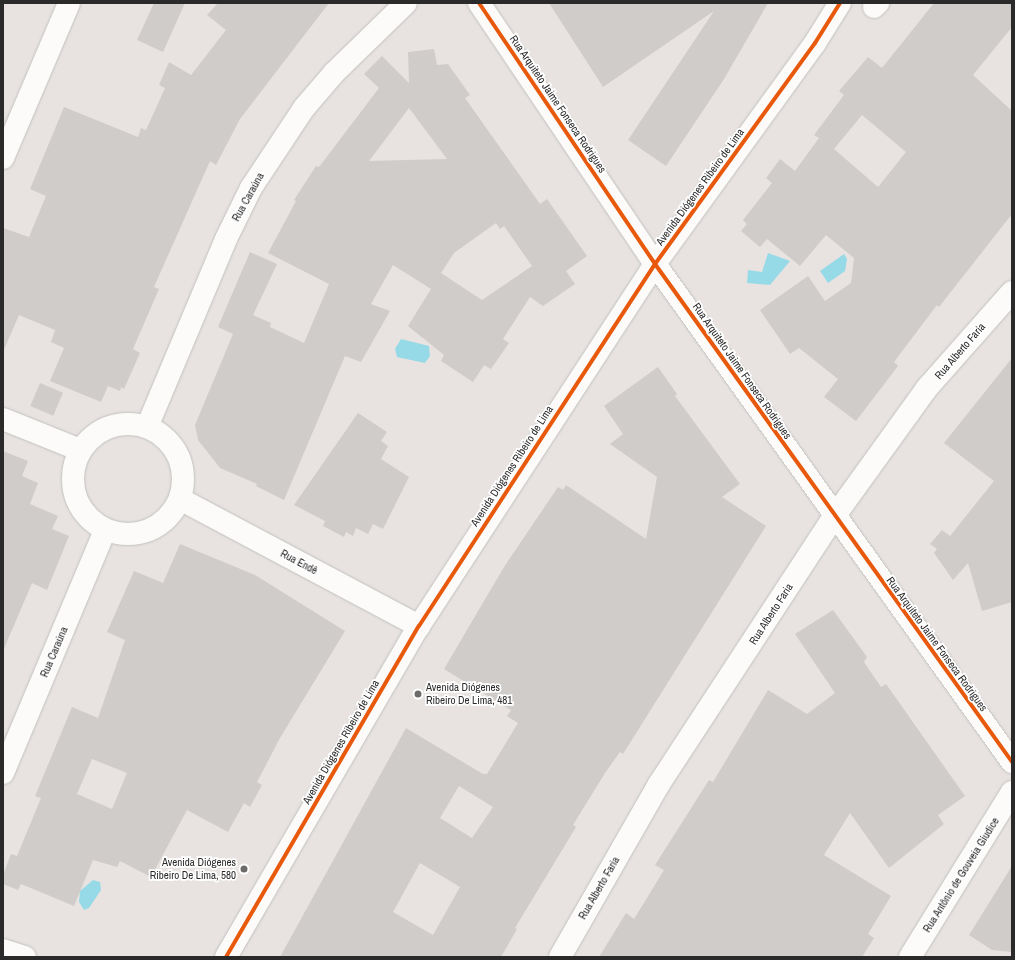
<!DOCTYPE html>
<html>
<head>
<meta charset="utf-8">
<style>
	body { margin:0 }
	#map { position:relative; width:1015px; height:960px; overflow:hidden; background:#e8e3e0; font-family:"Archivo Narrow",sans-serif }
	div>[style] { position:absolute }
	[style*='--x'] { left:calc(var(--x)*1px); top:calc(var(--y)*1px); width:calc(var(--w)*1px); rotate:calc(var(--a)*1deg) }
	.water>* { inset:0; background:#96dae7 }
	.building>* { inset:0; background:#cfccc9; transform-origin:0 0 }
	.roads { filter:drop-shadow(0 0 1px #c2c1c1) drop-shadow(0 0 1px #c2c1c1) }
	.street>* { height:22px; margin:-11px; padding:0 11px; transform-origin:11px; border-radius:11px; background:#fcfbfa }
	.street>.ring { margin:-11px; padding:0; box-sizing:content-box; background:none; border:22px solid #fcfbfa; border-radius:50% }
	.secondary>* { height:22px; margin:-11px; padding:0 11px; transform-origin:11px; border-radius:11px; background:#fcfbfa }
	.cycleway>* { height:4px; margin:-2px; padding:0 2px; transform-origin:2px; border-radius:2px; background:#e8590c }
	.dots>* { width:11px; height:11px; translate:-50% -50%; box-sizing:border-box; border:2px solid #fff; border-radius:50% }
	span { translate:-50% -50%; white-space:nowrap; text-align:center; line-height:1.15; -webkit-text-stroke:3.5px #fff; paint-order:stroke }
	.street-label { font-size:11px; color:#2a2a2a }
	.poi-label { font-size:11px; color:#2a2a2a }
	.left { translate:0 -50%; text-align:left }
	.right { translate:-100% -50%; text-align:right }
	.frame { position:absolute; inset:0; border:4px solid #2a2a2a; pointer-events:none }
</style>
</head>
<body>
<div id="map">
	<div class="water">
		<i style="clip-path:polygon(768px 253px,790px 261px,770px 285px,747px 283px,748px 270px,762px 272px)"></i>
		<i style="clip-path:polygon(844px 254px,847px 259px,845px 271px,828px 283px,820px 271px)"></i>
		<i style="clip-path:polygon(401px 339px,429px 346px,430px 356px,425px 363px,397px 357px,395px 349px)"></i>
		<i style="clip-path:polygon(93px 880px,100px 882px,101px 890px,89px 908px,84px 910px,79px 902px,80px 891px)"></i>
	</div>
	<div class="building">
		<i style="clip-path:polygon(154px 3px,185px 3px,163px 52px,137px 40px)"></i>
		<i style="clip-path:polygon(218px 3px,329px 3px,240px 119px,216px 165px,210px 161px,154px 287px,159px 289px,133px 349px,140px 353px,124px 389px,121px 387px,120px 391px,108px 386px,101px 402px,50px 381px,64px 348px,51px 342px,55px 330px,19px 315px,3px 352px,3px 228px,29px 237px,46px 196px,30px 189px,64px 107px,138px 137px,141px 128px,146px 130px,165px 88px,159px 85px,169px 62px,191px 75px,226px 30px,207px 15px)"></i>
		<i style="clip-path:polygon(549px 3px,768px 3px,724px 79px,666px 166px,628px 140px,714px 11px,603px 87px)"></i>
		<i style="clip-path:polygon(evenodd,934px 3px,1012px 3px,1012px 27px,973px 75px,1012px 111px,1012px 214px,939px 307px,937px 305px,894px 362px,898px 366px,856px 421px,824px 397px,838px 379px,799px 348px,790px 354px,760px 310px,808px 276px,825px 301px,851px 283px,854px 258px,826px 235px,800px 266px,767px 239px,760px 247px,741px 231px,747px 224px,743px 220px,772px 183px,766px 178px,780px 159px,795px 171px,819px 138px,814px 135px,844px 95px,839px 91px,868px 57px,882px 68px,934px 3px,862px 115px,906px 152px,878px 187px,834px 149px,862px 115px)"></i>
		<i style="clip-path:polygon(evenodd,434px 49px,437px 65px,448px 64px,470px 95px,465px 98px,540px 204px,547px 199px,587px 256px,566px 271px,575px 284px,543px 306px,530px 297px,503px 339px,509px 343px,491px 369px,484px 365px,473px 382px,441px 361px,444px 355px,408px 326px,431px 289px,393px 265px,371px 304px,390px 311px,361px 362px,345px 356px,284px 500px,256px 486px,257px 484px,220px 468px,198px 440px,195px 425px,233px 334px,218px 327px,250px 252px,277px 264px,253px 315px,271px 323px,270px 327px,304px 343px,329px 284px,268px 253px,296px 201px,294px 200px,316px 166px,319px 167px,379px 88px,364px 74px,382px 56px,409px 83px,408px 52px,434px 49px,409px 108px,447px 159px,369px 161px,409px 108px,434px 49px,496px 223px,500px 229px,504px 226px,532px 266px,482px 300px,441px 273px,454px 253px,496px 223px)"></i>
		<i style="clip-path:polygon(1012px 358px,1012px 602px,982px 611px,968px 563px,953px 580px,934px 553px,937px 549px,930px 544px,942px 530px,950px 536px,994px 481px,944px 443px)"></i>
		<i style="clip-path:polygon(evenodd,658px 367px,677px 394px,675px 396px,740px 484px,722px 497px,766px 526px,623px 754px,620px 752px,605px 773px,573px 825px,576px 827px,515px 928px,517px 929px,501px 957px,280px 957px,406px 728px,483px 774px,487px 774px,518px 723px,507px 716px,511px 710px,444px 669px,504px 567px,558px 487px,563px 490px,566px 485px,646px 539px,657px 477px,610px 444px,623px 434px,604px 406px,658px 367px,459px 786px,493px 807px,472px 838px,440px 818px,459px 786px,658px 367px,420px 863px,460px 887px,433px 935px,393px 912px,420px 863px)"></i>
		<i style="left:40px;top:383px;width:25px;height:25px;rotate:23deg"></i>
		<i style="clip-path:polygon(358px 413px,387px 432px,381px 441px,388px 446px,381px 459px,409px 477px,383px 529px,373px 524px,368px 534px,356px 528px,353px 536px,346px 532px,344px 537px,323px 526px,325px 521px,294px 505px)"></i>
		<i style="clip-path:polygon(3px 451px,28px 461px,22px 476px,38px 483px,30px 504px,58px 516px,52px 529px,69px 536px,47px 590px,32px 583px,3px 651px)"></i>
		<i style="clip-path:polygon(evenodd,180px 544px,255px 575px,345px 631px,280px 738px,257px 782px,262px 785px,250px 807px,244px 803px,228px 832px,187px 810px,151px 877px,120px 861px,117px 867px,93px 860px,74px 906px,21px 884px,18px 890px,3px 884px,3px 875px,11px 854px,17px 856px,41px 798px,35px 796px,72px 707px,98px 718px,125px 640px,107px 632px,134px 571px,163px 583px,180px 544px,92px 759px,127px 773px,112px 809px,77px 794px,92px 759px)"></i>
		<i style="clip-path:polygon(833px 610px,867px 657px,864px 662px,881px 687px,886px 684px,965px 796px,938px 815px,944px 824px,889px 868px,850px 813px,824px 855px,891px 896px,868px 934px,874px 938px,862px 957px,599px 957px,626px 913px,634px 919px,664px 870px,655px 865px,709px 780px,713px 782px,768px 690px,807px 714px,835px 693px,795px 634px)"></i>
		<i style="clip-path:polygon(1012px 866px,1012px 952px,992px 950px,969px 935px)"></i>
	</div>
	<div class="roads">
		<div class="street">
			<i style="--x:479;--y:3;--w:315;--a:56"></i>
			<i style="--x:655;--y:264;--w:613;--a:54.36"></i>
			<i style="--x:874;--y:7;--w:6;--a:-45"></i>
			<i style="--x:3;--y:158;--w:168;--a:-66.9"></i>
			<i style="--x:3;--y:419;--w:83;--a:21.9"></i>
			<i class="ring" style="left:73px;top:424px;width:88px;height:88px"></i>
			<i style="--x:147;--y:427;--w:204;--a:-67.2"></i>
			<i style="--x:226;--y:239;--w:57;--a:-63.9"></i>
			<i style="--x:251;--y:188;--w:96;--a:-56.5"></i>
			<i style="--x:304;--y:108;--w:46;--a:-49.4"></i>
			<i style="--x:334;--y:73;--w:100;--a:-44.2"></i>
			<i style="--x:180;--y:499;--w:271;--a:28"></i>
			<i style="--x:3;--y:773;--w:264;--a:-67.2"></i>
			<i style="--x:560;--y:957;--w:199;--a:-60.2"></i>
			<i style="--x:659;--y:784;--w:319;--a:-56.8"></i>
			<i style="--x:834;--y:517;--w:159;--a:-54.2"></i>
			<i style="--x:927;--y:388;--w:128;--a:-48.5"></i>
			<i style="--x:910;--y:957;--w:194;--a:-58.3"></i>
		</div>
		<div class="secondary">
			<i style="--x:3;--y:950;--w:23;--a:18"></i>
			<i style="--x:226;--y:957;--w:383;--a:-59.8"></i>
			<i style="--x:419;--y:626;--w:432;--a:-56.9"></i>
			<i style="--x:655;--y:264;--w:273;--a:-54.1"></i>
			<i style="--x:815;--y:43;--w:47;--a:-58"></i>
		</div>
	</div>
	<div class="cycleway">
		<i style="--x:479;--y:3;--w:315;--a:56"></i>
		<i style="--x:655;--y:264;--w:613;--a:54.36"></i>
		<i style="--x:226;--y:957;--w:383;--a:-59.8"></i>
		<i style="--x:419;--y:626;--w:432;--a:-56.9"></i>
		<i style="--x:655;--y:264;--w:273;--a:-54.1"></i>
		<i style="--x:815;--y:43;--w:47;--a:-58"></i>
	</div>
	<div class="dots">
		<i style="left:418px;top:694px;background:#6c6b6a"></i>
		<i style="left:244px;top:869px;background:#6c6b6a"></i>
	</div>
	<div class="street-label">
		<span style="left:558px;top:104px;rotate:56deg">Rua Arquiteto Jaime Fonseca Rodrigues</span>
		<span style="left:700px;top:187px;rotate:-54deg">Avenida Diógenes Ribeiro de Lima</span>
		<span style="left:248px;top:197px;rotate:-61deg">Rua Caraúna</span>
		<span style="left:960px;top:351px;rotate:-49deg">Rua Alberto Faria</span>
		<span style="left:742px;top:371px;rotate:55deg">Rua Arquiteto Jaime Fonseca Rodrigues</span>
		<span style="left:512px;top:466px;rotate:-57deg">Avenida Diógenes Ribeiro de Lima</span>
		<span style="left:299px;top:562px;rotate:28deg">Rua Endê</span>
		<span style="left:771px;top:614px;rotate:-57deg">Rua Alberto Faria</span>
		<span style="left:937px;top:644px;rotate:54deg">Rua Arquiteto Jaime Fonseca Rodrigues</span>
		<span style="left:54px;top:652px;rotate:-67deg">Rua Caraúna</span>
		<span style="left:341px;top:742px;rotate:-60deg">Avenida Diógenes Ribeiro de Lima</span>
		<span style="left:961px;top:875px;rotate:-58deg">Rua Antônio de Gouveia Giudice</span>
		<span style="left:599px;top:888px;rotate:-60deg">Rua Alberto Faria</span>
	</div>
	<div class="poi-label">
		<span class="left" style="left:426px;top:694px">Avenida Diógenes<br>Ribeiro De Lima, 481</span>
		<span class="right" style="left:236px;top:869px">Avenida Diógenes<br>Ribeiro De Lima, 580</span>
	</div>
	<div class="frame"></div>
</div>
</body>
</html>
